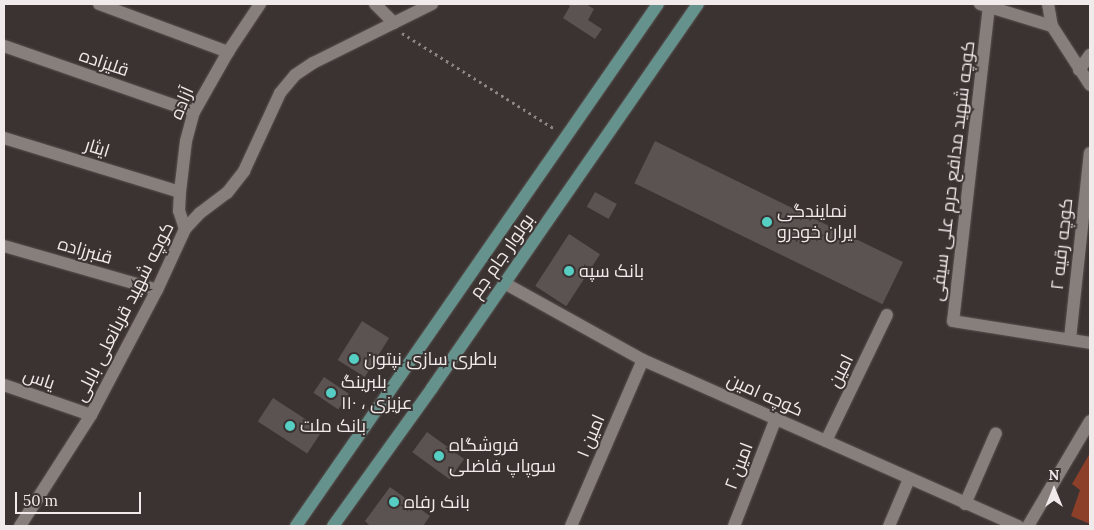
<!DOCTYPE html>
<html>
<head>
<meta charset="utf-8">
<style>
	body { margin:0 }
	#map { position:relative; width:1094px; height:530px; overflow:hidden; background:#3b3331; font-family:Lora,Cairo,serif }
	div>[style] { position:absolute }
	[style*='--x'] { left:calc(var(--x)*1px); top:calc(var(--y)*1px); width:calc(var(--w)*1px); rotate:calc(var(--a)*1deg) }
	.green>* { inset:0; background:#8c3f29 }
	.building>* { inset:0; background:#5b5351; transform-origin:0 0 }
	.path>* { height:3px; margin-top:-1.5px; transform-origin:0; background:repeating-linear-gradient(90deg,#8c8584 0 2.5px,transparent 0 6.5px) }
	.roads { filter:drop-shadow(0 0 1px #58514f) drop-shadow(0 0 1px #58514f) }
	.street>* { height:12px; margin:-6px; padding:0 6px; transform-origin:6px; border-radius:6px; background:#877f7c }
	.secondary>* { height:12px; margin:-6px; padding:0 6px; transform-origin:6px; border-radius:6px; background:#66928d }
	.dots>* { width:14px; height:14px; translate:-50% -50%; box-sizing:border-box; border:2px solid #3b3331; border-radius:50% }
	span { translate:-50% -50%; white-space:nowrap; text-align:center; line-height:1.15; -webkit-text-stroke:4px #3b3331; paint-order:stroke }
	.street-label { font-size:18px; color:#f0ebea }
	.poi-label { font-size:18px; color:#f0ebea }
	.left { translate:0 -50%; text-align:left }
	.frame { position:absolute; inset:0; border:5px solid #f0ebea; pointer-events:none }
	.north { position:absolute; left:1029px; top:465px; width:50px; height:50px; -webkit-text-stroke:4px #3b3331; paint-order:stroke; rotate:0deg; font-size:14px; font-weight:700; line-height:20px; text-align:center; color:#f0ebea }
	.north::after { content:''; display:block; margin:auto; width:18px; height:22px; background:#f0ebea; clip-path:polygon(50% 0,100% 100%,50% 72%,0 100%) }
	.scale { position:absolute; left:15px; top:492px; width:126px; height:22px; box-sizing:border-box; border:2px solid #f0ebea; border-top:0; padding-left:6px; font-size:15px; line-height:18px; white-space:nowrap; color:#f0ebea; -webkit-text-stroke:4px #3b3331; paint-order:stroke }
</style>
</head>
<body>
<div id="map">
	<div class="green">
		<i style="clip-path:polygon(1090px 453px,1090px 524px,1071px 516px,1080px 490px,1072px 484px)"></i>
	</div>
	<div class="building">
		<i style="clip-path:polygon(567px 4px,586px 4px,594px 9px,588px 20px,602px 29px,595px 39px,563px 18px,570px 6px)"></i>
		<i style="left:655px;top:141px;width:276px;height:47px;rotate:26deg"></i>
		<i style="left:595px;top:192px;width:25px;height:17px;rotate:29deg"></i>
		<i style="left:569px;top:234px;width:37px;height:62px;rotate:33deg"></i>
		<i style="left:362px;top:321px;width:32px;height:46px;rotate:32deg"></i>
		<i style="left:324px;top:377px;width:30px;height:19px;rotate:34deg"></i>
		<i style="left:273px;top:398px;width:59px;height:28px;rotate:33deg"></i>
		<i style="left:427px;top:432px;width:46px;height:25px;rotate:36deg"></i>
		<i style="clip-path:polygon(390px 487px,430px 516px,423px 526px,370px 526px,365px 521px)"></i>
	</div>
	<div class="path">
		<i style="--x:402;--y:33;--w:181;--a:32.1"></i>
	</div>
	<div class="roads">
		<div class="street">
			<i style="--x:99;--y:4;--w:138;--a:20.4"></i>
			<i style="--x:375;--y:4;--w:27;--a:45"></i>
			<i style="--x:980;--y:4;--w:75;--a:17"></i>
			<i style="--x:1052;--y:26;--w:70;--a:57.2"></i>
			<i style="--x:1048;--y:4;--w:22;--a:80"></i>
			<i style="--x:989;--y:6;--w:317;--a:96.5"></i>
			<i style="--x:953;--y:321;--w:139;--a:9.1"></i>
			<i style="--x:4;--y:46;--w:201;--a:19.2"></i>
			<i style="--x:1079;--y:70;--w:19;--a:-54"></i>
			<i style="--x:4;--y:138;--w:184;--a:17.1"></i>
			<i style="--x:185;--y:229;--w:19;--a:-108"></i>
			<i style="--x:179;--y:211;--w:19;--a:-87"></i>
			<i style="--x:180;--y:192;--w:51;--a:-83.3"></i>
			<i style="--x:186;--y:141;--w:30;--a:-75"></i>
			<i style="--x:194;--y:112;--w:69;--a:-60.5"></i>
			<i style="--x:228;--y:52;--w:58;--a:-56.3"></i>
			<i style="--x:4;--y:246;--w:159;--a:16"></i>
			<i style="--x:504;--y:283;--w:159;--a:29"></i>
			<i style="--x:643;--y:360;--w:410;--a:23.9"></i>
			<i style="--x:1070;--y:339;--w:187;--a:-83.9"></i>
			<i style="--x:4;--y:385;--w:92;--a:19"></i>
			<i style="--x:826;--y:441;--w:140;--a:-64.2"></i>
			<i style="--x:965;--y:504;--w:77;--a:-66.4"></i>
			<i style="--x:20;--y:526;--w:132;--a:-57.4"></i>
			<i style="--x:91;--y:415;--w:141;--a:-62.2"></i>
			<i style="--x:157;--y:290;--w:67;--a:-65.3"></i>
			<i style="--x:185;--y:229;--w:22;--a:-47"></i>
			<i style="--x:200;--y:213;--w:34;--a:-37"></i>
			<i style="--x:227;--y:193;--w:28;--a:-52"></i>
			<i style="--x:244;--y:171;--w:86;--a:-65.2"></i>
			<i style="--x:280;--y:93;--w:23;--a:-50"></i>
			<i style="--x:295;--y:75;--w:22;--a:-34"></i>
			<i style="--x:313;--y:63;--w:133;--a:-26.4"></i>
			<i style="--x:571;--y:526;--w:181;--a:-66.6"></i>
			<i style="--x:734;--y:526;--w:116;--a:-68.7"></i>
			<i style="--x:889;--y:526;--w:51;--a:-66.9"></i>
			<i style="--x:1028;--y:526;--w:122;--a:-59.4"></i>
		</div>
		<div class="secondary">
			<i style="--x:296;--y:526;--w:635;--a:-55.26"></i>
			<i style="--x:333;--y:526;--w:170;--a:-54.3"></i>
			<i style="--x:432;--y:388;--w:467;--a:-55.3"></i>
		</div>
	</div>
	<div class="dots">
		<i style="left:767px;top:222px;background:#56cec3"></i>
		<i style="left:569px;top:271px;background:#56cec3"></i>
		<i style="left:354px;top:359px;background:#56cec3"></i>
		<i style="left:331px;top:393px;background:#56cec3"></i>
		<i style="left:290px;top:426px;background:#56cec3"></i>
		<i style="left:439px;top:456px;background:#56cec3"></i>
		<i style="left:394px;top:502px;background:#56cec3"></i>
	</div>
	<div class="street-label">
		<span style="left:104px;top:63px;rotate:19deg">قلیزاده</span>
		<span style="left:182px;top:103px;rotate:-67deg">آزاده</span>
		<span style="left:97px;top:148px;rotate:17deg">ایثار</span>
		<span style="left:953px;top:171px;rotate:-83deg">کوچه شهید مدافع حرم علی سیفی</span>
		<span style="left:1062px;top:244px;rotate:-84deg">کوچه رقیه ۲</span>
		<span style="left:85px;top:251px;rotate:16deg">قنبرزاده</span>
		<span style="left:502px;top:256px;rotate:-55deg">بولوار جام جم</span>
		<span style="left:124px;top:312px;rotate:-63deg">کوچه شهید قربانعلی بابلی</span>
		<span style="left:841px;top:371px;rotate:-64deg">امین</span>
		<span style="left:39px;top:379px;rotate:19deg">یاس</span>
		<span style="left:765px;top:395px;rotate:24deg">کوچه امین</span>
		<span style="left:591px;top:436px;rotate:-67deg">امین ۱</span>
		<span style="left:739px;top:466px;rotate:-69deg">امین ۲</span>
	</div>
	<div class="poi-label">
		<span class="left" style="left:777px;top:222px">نمایندگی<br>ایران خودرو</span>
		<span class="left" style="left:579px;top:271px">بانک سپه</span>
		<span class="left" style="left:364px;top:359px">باطری سازی نپتون</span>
		<span class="left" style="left:341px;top:393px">بلبرینگ<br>۱۱۰ ، عزیزی</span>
		<span class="left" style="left:300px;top:426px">بانک ملت</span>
		<span class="left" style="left:449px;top:456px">فروشگاه<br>سوپاپ فاضلی</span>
		<span class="left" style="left:404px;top:502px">بانک رفاه</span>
	</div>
	<div class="frame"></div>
	<div class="north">N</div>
	<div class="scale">50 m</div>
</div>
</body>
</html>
